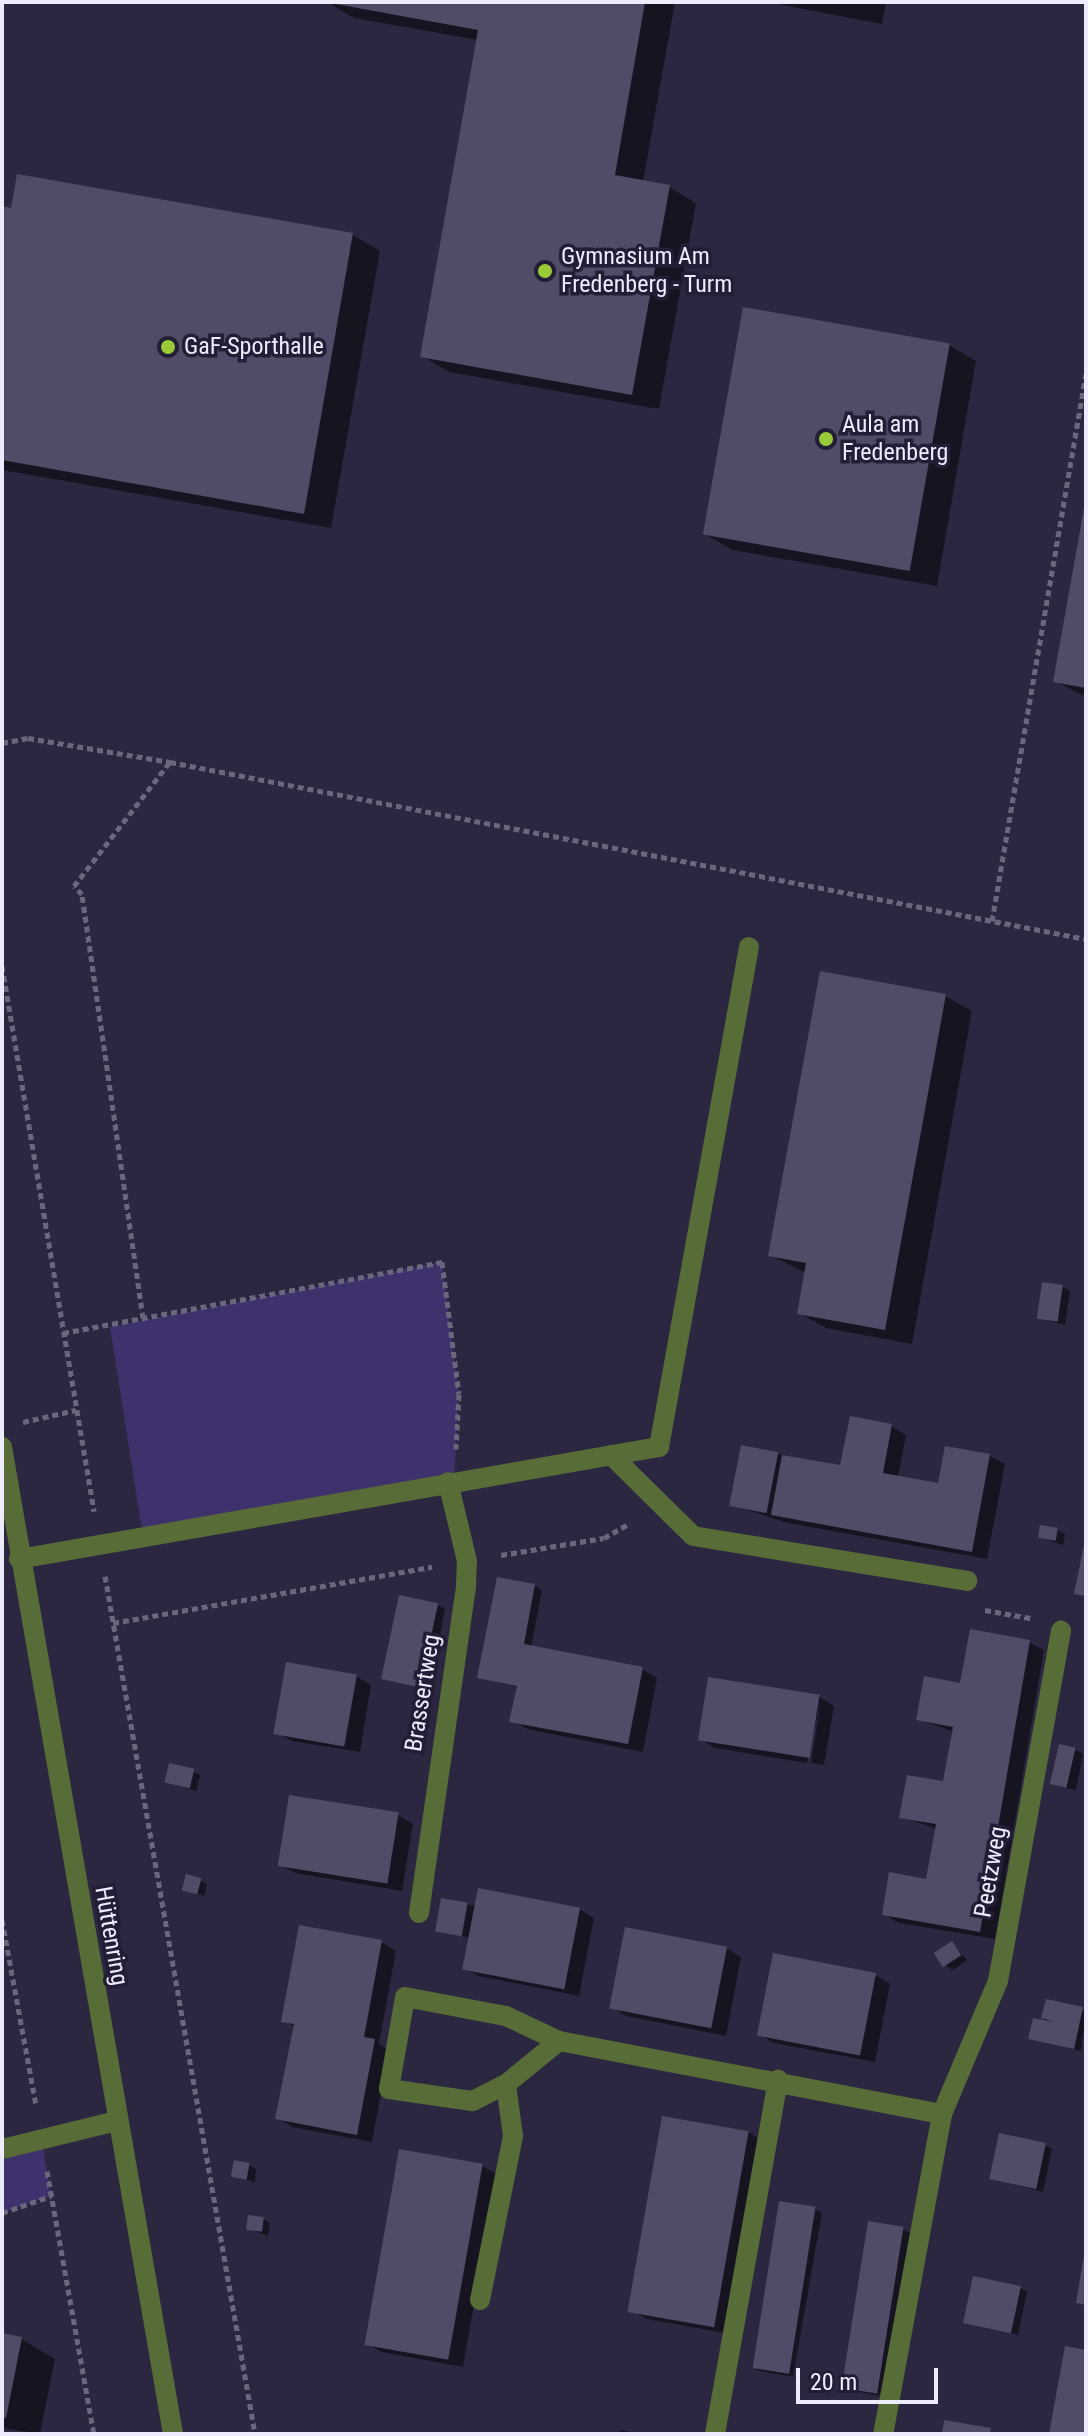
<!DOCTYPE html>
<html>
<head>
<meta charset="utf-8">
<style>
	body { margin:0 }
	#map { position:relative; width:1088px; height:2436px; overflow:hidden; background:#2b2740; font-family:"Roboto Condensed",sans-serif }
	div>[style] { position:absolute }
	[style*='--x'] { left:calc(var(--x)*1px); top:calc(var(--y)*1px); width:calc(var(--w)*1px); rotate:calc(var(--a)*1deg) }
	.green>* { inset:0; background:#3f326c }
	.shadow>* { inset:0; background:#0007 }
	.building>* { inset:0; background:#504c67; transform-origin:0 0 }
	.path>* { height:5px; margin-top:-2.5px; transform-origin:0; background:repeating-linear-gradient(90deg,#6a677d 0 6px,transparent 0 10px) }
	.lane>* { height:20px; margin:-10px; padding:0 10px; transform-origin:10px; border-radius:10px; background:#576c36 }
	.street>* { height:20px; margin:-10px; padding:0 10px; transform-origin:10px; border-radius:10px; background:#576c36 }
	.dots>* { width:22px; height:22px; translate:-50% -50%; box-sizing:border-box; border:4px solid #221e35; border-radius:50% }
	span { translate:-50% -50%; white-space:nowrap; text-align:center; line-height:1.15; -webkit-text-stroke:7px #221e35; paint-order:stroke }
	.poi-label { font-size:24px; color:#edecfc }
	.left { translate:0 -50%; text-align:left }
	.street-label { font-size:24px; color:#edecfc }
	.frame { position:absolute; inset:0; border:4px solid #edecfc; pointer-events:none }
	.scale { position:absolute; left:796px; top:2368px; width:142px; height:36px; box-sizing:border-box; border:4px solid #edecfc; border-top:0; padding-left:10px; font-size:24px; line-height:28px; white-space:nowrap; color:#edecfc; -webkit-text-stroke:6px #221e35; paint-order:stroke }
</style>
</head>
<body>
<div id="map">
	<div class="green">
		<i style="clip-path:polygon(442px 1262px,459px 1394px,454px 1481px,143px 1537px,110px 1327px)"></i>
		<i style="clip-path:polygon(41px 2136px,51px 2196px,2px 2213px,2px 2149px)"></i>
	</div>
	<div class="shadow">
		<i style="clip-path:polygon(675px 2px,643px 182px,669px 187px,696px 203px,659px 409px,449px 372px,422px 356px,478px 40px,354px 18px,327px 2px)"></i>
		<i style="clip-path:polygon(766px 2px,886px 2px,882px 24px)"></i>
		<i style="clip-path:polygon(19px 176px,353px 235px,380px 251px,331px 528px,2px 470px,2px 208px,13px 210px)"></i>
		<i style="clip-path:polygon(949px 345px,976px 361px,937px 586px,732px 550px,705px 534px)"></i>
		<i style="clip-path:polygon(1086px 511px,1086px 697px,1055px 681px)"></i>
		<i style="clip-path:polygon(945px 996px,972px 1011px,912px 1344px,826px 1328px,799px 1313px,806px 1273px,770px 1255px)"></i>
		<i style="clip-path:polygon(1063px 1287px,1070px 1291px,1065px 1325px,1038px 1318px)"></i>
		<i style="clip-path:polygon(891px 1426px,906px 1435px,898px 1478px,940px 1485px,946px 1448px,990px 1456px,1005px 1464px,987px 1559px,788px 1523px,732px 1505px,777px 1454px,842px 1468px)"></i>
		<i style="clip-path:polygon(1057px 1530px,1065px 1534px,1063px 1545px,1039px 1537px)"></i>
		<i style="clip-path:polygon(535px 1586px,542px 1590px,531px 1648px,642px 1669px,657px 1678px,643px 1752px,527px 1729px,512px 1720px,518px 1687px,479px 1677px)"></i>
		<i style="clip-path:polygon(438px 1605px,445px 1609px,430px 1689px,386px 1678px)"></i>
		<i style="clip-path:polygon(1029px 1642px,1044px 1650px,995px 1939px,899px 1923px,884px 1914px,928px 1881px,937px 1829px,901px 1817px,945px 1783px,954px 1732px,918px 1719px)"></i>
		<i style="clip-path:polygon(356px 1676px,371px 1685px,360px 1752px,292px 1741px,277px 1733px)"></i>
		<i style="clip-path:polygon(819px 1697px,834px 1706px,824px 1765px,811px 1763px,821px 1700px,807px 1763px,715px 1748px,700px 1739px)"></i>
		<i style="clip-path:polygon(1076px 1750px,1083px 1754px,1076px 1790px,1061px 1787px,1054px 1783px)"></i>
		<i style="clip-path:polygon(193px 1771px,200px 1775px,196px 1791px,167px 1781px)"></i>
		<i style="clip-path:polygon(398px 1815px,413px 1824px,402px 1891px,295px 1873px,280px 1865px)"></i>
		<i style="clip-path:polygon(200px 1880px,207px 1884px,204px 1896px,184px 1889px)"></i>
		<i style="clip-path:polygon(467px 1905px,579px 1909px,594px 1918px,579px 1996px,479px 1976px,464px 1968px,470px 1938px,436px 1930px)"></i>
		<i style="clip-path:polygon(381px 1942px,396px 1951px,379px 2044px,389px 2050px,372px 2142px,292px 2127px,278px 2118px,295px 2027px,284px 2020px)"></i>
		<i style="clip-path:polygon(952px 1944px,967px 1960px,953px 1970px,946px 1966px)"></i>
		<i style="clip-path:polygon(726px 1948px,741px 1957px,726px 2036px,626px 2016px,611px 2007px)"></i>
		<i style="clip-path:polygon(875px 1975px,890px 1984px,875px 2062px,774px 2043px,759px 2034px)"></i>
		<i style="clip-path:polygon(1047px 2002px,1086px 2011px,1081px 2051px,1030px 2038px,1043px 2022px)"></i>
		<i style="clip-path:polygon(748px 2132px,763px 2141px,730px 2334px,647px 2319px,632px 2311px)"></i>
		<i style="clip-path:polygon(1045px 2145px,1052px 2149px,1043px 2192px,991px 2178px)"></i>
		<i style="clip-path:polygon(249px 2165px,256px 2169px,255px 2182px,234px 2176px)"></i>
		<i style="clip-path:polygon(482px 2166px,497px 2174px,463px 2367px,382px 2352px,367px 2344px)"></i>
		<i style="clip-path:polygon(815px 2209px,822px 2213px,793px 2377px,759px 2371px,752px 2367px)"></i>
		<i style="clip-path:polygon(263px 2219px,270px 2223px,268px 2236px,248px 2229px)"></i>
		<i style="clip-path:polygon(903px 2229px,910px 2233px,881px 2396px,848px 2390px,841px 2386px)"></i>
		<i style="clip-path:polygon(1020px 2288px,1027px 2292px,1018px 2335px,966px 2322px)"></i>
		<i style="clip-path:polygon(2px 2335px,21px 2339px,55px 2359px,40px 2434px,2px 2428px)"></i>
		<i style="clip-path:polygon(620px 2430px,645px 2434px,620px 2434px)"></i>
	</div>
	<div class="building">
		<i style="clip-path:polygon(325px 2px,645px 2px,615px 175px,670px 185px,632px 395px,420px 357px,478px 30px)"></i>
		<i style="clip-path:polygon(17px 174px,353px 233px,304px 514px,2px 460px,2px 206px,11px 208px)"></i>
		<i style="left:743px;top:307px;width:210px;height:231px;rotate:10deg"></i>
		<i style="clip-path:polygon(1084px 508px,1086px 508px,1086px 688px,1053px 682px)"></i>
		<i style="clip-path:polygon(820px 971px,946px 994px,885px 1330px,797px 1314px,806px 1263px,768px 1256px)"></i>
		<i style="left:1042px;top:1282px;width:21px;height:37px;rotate:8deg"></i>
		<i style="clip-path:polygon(850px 1416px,892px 1424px,883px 1473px,938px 1483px,945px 1446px,990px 1454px,972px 1552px,771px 1515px,782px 1455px,840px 1465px)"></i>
		<i style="left:741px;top:1445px;width:38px;height:62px;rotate:11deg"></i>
		<i style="left:1040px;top:1525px;width:18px;height:13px;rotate:9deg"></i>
		<i style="clip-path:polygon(1085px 1540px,1086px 1540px,1086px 1596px,1074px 1594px)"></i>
		<i style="clip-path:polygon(497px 1577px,535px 1584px,524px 1644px,643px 1667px,628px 1744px,509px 1722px,517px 1686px,477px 1678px)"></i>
		<i style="left:399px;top:1595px;width:40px;height:86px;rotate:12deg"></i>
		<i style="clip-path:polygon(970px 1629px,1030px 1640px,980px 1932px,882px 1915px,889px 1872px,926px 1879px,936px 1824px,899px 1818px,907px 1775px,943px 1781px,953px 1727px,916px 1720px,924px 1676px,960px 1683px)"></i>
		<i style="left:286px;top:1662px;width:72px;height:73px;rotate:10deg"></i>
		<i style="left:708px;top:1677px;width:113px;height:64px;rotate:9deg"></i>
		<i style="left:1059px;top:1744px;width:17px;height:41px;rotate:13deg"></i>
		<i style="left:169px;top:1763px;width:26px;height:20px;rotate:13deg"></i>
		<i style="left:289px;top:1795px;width:111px;height:72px;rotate:9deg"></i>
		<i style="left:186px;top:1874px;width:16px;height:17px;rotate:15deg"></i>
		<i style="left:478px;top:1888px;width:104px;height:83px;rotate:11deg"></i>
		<i style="left:441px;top:1898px;width:27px;height:34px;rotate:10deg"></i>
		<i style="clip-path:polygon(299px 1925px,382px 1940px,364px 2037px,375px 2039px,357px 2135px,275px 2119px,294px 2024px,281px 2022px)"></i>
		<i style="left:625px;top:1927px;width:104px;height:83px;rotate:11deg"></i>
		<i style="left:952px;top:1941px;width:17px;height:22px;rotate:57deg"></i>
		<i style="left:773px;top:1953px;width:105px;height:84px;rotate:11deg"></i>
		<i style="clip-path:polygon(1046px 1999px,1083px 2007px,1074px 2049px,1028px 2039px,1033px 2018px,1055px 2022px,1041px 2018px)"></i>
		<i style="left:662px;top:2116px;width:88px;height:199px;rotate:10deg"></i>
		<i style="left:999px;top:2133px;width:48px;height:47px;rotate:12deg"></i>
		<i style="left:399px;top:2149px;width:85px;height:199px;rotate:10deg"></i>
		<i style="left:234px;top:2160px;width:16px;height:17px;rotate:11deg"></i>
		<i style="left:779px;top:2201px;width:37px;height:169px;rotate:9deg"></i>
		<i style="left:248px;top:2215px;width:16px;height:15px;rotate:7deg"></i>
		<i style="left:868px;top:2221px;width:36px;height:169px;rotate:9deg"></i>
		<i style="clip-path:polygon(1084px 2255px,1086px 2255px,1086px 2305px,1076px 2303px)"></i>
		<i style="left:973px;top:2276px;width:49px;height:48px;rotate:12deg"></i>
		<i style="clip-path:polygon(2px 2333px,22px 2337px,6px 2418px,2px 2417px)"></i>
		<i style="clip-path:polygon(1065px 2346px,1086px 2350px,1086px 2434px,1049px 2434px)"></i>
		<i style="clip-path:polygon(944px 2420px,991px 2428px,990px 2434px,942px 2434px)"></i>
	</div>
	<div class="path">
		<i style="--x:2;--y:743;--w:26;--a:-11"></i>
		<i style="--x:28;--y:738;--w:144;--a:9.6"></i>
		<i style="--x:170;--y:762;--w:933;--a:10.94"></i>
		<i style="--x:992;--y:921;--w:555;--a:-80.25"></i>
		<i style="--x:2;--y:966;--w:553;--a:80.42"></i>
		<i style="--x:143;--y:1318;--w:428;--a:-98.2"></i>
		<i style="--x:82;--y:894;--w:11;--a:-135"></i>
		<i style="--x:74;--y:886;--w:157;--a:-52.3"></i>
		<i style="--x:63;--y:1333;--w:386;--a:-10.6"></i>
		<i style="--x:442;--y:1262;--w:133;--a:82.7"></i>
		<i style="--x:459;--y:1394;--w:55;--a:93.1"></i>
		<i style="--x:23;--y:1422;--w:54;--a:-12.8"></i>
		<i style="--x:501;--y:1555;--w:104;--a:-9.4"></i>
		<i style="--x:604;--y:1538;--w:30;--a:-30"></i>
		<i style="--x:105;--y:1576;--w:871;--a:80.08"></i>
		<i style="--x:985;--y:1610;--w:46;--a:10.1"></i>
		<i style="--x:113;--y:1623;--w:324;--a:-10"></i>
		<i style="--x:2;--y:1920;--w:189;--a:79.6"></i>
		<i style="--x:47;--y:2171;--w:267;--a:79.9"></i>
		<i style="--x:2;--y:2213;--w:52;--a:-19.1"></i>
	</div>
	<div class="lane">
		<i style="--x:659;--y:1447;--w:508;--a:-79.8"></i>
		<i style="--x:611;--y:1455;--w:115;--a:44.6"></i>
		<i style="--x:693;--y:1536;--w:278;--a:9.3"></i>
		<i style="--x:419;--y:1913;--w:330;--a:-81.8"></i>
		<i style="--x:466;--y:1586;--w:25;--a:-88"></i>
		<i style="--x:467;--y:1561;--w:81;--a:-103.5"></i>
		<i style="--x:942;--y:2114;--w:144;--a:-67.2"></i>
		<i style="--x:998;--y:1981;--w:356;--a:-79.8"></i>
		<i style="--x:480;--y:2300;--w:167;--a:-78.6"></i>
		<i style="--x:513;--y:2136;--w:52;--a:-97.7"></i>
		<i style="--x:715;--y:2434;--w:360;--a:-79.9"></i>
	</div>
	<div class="street">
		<i style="--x:2;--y:1447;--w:1002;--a:80.17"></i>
		<i style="--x:19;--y:1559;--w:650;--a:-9.93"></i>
		<i style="--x:559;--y:2041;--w:68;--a:140.9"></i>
		<i style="--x:506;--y:2084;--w:38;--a:153"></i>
		<i style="--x:472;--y:2101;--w:84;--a:-171.8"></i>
		<i style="--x:389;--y:2089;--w:93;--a:-80.1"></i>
		<i style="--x:405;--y:1997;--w:103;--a:10.7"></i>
		<i style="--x:506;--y:2016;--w:59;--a:25.3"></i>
		<i style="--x:559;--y:2041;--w:390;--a:10.8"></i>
		<i style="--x:942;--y:2114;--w:325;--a:100.4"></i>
		<i style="--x:2;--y:2149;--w:118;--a:-13.7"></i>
	</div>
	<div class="dots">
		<i style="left:545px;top:271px;background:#98cb37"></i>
		<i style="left:168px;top:347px;background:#98cb37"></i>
		<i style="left:826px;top:439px;background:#98cb37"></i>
	</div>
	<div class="poi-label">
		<span class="left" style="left:561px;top:271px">Gymnasium Am<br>Fredenberg - Turm</span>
		<span class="left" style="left:184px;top:347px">GaF-Sporthalle</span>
		<span class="left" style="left:842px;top:439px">Aula am<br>Fredenberg</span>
	</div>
	<div class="street-label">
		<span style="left:423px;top:1693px;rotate:-81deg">Brassertweg</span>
		<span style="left:991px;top:1872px;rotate:-80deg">Peetzweg</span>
		<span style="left:111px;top:1936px;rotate:80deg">Hüttenring</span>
	</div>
	<div class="frame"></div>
	<div class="scale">20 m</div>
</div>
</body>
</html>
